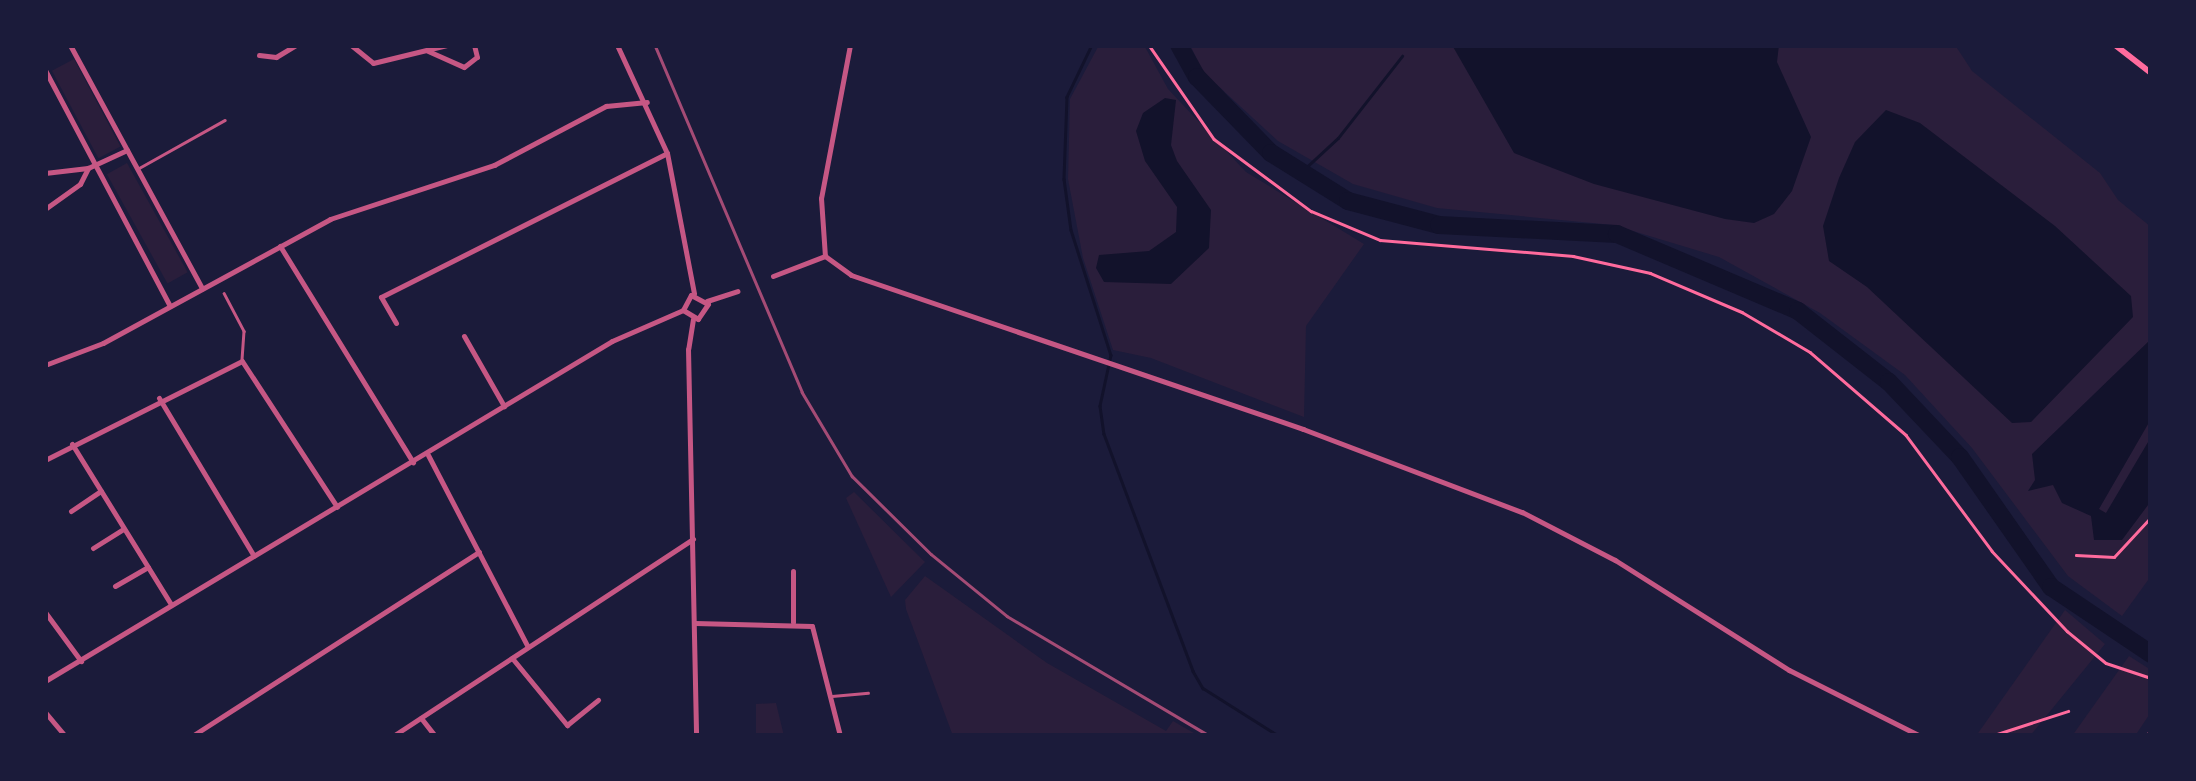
<!DOCTYPE html>
<html>
<head>
<meta charset="utf-8">
<style>
	body { margin:0 }
	#map { position:relative; width:2196px; height:781px; overflow:hidden; background:#1b1b3a; font-family:Merriweather,serif }
	div>[style] { position:absolute }
	[style*='--x'] { left:calc(var(--x)*1px); top:calc(var(--y)*1px); width:calc(var(--w)*1px); rotate:calc(var(--a)*1deg) }
	.green>* { inset:0; background:#2a1e3b; transform-origin:0 0 }
	.water>* { inset:0; background:#12122b }
	.stream>* { height:2.5px; margin:-1.25px; padding:0 1.25px; transform-origin:1.25px; border-radius:1.25px; background:#12122b }
	.river>* { height:18px; margin:-9px; padding:0 9px; transform-origin:9px; border-radius:9px; background:#12122b }
	.path>* { height:2.5px; margin:-1.25px; padding:0 1.25px; transform-origin:1.25px; border-radius:1.25px; background:#ff6b9d }
	.service>* { height:2.5px; margin:-1.25px; padding:0 1.25px; transform-origin:1.25px; border-radius:1.25px; background:#c65784 }
	.minor>* { height:5px; margin:-2.5px; padding:0 2.5px; transform-origin:2.5px; border-radius:2.5px; background:#c65784 }
	.tertiary>* { height:5px; margin:-2.5px; padding:0 2.5px; transform-origin:2.5px; border-radius:2.5px; background:#c65784 }
	.secondary>* { height:6px; margin:-3px; padding:0 3px; transform-origin:3px; border-radius:3px; background:#ff6b9d }
	.rail>* { height:2.5px; margin:-1.25px; padding:0 1.25px; transform-origin:1.25px; border-radius:1.25px; background:#a44b75 }
	span { translate:-50% -50%; white-space:nowrap; text-align:center; line-height:1.15; -webkit-text-stroke:10px #1b1b3a; paint-order:stroke }
	.frame { position:absolute; inset:0; border:48px solid #1b1b3a; pointer-events:none }
</style>
</head>
<body>
<div id="map">
	<div class="green">
		<i style="clip-path:polygon(1099px 45px,1144px 45px,1168px 89px,1246px 172px,1364px 244px,1306px 326px,1304px 417px,1151px 358px,1113px 350px,1083px 258px,1068px 179px,1070px 99px)"></i>
		<i style="clip-path:polygon(1190px 45px,1955px 45px,1972px 71px,2100px 173px,2118px 200px,2151px 227px,2151px 576px,2122px 616px,2068px 576px,1972px 448px,1905px 375px,1820px 313px,1719px 257px,1613px 225px,1437px 208px,1353px 184px,1278px 141px,1203px 72px)"></i>
		<i style="left:74px;top:59px;width:99px;height:25px;rotate:62deg"></i>
		<i style="left:127px;top:163px;width:125px;height:23px;rotate:61deg"></i>
		<i style="clip-path:polygon(854px 492px,925px 562px,891px 597px,846px 498px)"></i>
		<i style="clip-path:polygon(925px 576px,1047px 663px,1166px 731px,1173px 721px,1199px 736px,953px 736px,906px 609px,905px 600px)"></i>
		<i style="clip-path:polygon(2065px 610px,2105px 644px,2030px 736px,1976px 736px)"></i>
		<i style="clip-path:polygon(2129px 656px,2151px 670px,2151px 712px,2135px 736px,2072px 736px)"></i>
		<i style="clip-path:polygon(776px 703px,784px 736px,756px 736px,756px 704px)"></i>
	</div>
	<div class="water">
		<i style="clip-path:polygon(1452px 45px,1779px 45px,1777px 62px,1811px 137px,1792px 191px,1774px 214px,1754px 223px,1725px 219px,1594px 184px,1514px 153px)"></i>
		<i style="clip-path:polygon(1165px 98px,1176px 100px,1171px 145px,1177px 161px,1211px 210px,1209px 248px,1171px 284px,1104px 282px,1096px 268px,1099px 255px,1149px 251px,1176px 232px,1177px 207px,1145px 161px,1136px 131px,1143px 113px)"></i>
		<i style="clip-path:polygon(1886px 110px,1920px 123px,2055px 226px,2131px 296px,2133px 317px,2031px 422px,2012px 423px,1867px 287px,1829px 261px,1823px 226px,1839px 178px,1855px 142px)"></i>
		<i style="clip-path:polygon(2151px 339px,2151px 419px,2099px 509px,2106px 513px,2151px 437px,2151px 501px,2122px 540px,2094px 540px,2091px 516px,2062px 503px,2053px 485px,2028px 491px,2035px 480px,2032px 454px)"></i>
	</div>
	<div class="stream">
		<i style="--x:1092;--y:45;--w:58;--a:115.7"></i>
		<i style="--x:1067;--y:97;--w:82;--a:92.1"></i>
		<i style="--x:1064;--y:179;--w:51;--a:82.2"></i>
		<i style="--x:1071;--y:230;--w:131;--a:72.3"></i>
		<i style="--x:1111;--y:355;--w:52;--a:102.2"></i>
		<i style="--x:1100;--y:406;--w:28;--a:82"></i>
		<i style="--x:1104;--y:434;--w:253;--a:69.4"></i>
		<i style="--x:1193;--y:671;--w:20;--a:60"></i>
		<i style="--x:1203;--y:688;--w:90;--a:32.3"></i>
		<i style="--x:1298;--y:175;--w:54;--a:-42.8"></i>
		<i style="--x:1338;--y:138;--w:104;--a:-52"></i>
	</div>
	<div class="river">
		<i style="--x:1179;--y:45;--w:37;--a:61"></i>
		<i style="--x:1197;--y:77;--w:106;--a:45.8"></i>
		<i style="--x:1271;--y:153;--w:91;--a:31.9"></i>
		<i style="--x:1348;--y:201;--w:94;--a:14.8"></i>
		<i style="--x:1439;--y:225;--w:178;--a:2.9"></i>
		<i style="--x:1617;--y:234;--w:197;--a:23"></i>
		<i style="--x:1798;--y:311;--w:115;--a:38"></i>
		<i style="--x:1889;--y:382;--w:103;--a:46.6"></i>
		<i style="--x:1960;--y:457;--w:159;--a:55"></i>
		<i style="--x:2051;--y:587;--w:120;--a:33.8"></i>
	</div>
	<div class="path">
		<i style="--x:1149;--y:45;--w:114;--a:55.3"></i>
		<i style="--x:1214;--y:139;--w:121;--a:36.6"></i>
		<i style="--x:1311;--y:211;--w:75;--a:22.8"></i>
		<i style="--x:1380;--y:240;--w:194;--a:4.7"></i>
		<i style="--x:1573;--y:256;--w:79;--a:12.4"></i>
		<i style="--x:1650;--y:273;--w:100;--a:23"></i>
		<i style="--x:1742;--y:312;--w:79;--a:30.5"></i>
		<i style="--x:1810;--y:352;--w:127;--a:40.8"></i>
		<i style="--x:1906;--y:435;--w:144;--a:53.4"></i>
		<i style="--x:1992;--y:551;--w:110;--a:46.8"></i>
		<i style="--x:2067;--y:631;--w:50;--a:39.4"></i>
		<i style="--x:2106;--y:663;--w:47;--a:18.4"></i>
		<i style="--x:2076;--y:555;--w:38;--a:3"></i>
		<i style="--x:2114;--y:557;--w:54;--a:-47.2"></i>
		<i style="--x:1991;--y:736;--w:81;--a:-18"></i>
	</div>
	<div class="service">
		<i style="--x:139;--y:168;--w:98;--a:-29.2"></i>
		<i style="--x:224;--y:293;--w:43;--a:62.2"></i>
		<i style="--x:244;--y:331;--w:29;--a:94"></i>
		<i style="--x:832;--y:696;--w:36;--a:-5"></i>
	</div>
	<div class="minor">
		<i style="--x:70;--y:45;--w:277;--a:61.5"></i>
		<i style="--x:351;--y:45;--w:28;--a:39"></i>
		<i style="--x:373;--y:63;--w:76;--a:-13.7"></i>
		<i style="--x:617;--y:45;--w:119;--a:65.2"></i>
		<i style="--x:667;--y:153;--w:143;--a:79.1"></i>
		<i style="--x:428;--y:51;--w:39;--a:24"></i>
		<i style="--x:464;--y:67;--w:16;--a:-38"></i>
		<i style="--x:477;--y:57;--w:12;--a:-104"></i>
		<i style="--x:259;--y:55;--w:17;--a:7"></i>
		<i style="--x:276;--y:57;--w:23;--a:-31"></i>
		<i style="--x:45;--y:70;--w:267;--a:62.1"></i>
		<i style="--x:45;--y:173;--w:43;--a:-6.6"></i>
		<i style="--x:45;--y:209;--w:43;--a:-35.5"></i>
		<i style="--x:80;--y:184;--w:18;--a:-63"></i>
		<i style="--x:88;--y:168;--w:43;--a:-24.8"></i>
		<i style="--x:280;--y:246;--w:254;--a:58.4"></i>
		<i style="--x:773;--y:276;--w:56;--a:-21"></i>
		<i style="--x:707;--y:301;--w:32;--a:-18"></i>
		<i style="--x:693;--y:319;--w:30;--a:99"></i>
		<i style="--x:688;--y:349;--w:387;--a:88.8"></i>
		<i style="--x:396;--y:323;--w:30;--a:-120"></i>
		<i style="--x:381;--y:297;--w:320;--a:-26.7"></i>
		<i style="--x:464;--y:336;--w:81;--a:60.3"></i>
		<i style="--x:45;--y:365;--w:62;--a:-20.8"></i>
		<i style="--x:103;--y:343;--w:259;--a:-28.6"></i>
		<i style="--x:330;--y:219;--w:173;--a:-18.2"></i>
		<i style="--x:494;--y:165;--w:127;--a:-27.8"></i>
		<i style="--x:606;--y:106;--w:41;--a:-5.6"></i>
		<i style="--x:159;--y:398;--w:184;--a:59"></i>
		<i style="--x:72;--y:444;--w:188;--a:58.3"></i>
		<i style="--x:428;--y:455;--w:216;--a:62.5"></i>
		<i style="--x:45;--y:460;--w:220;--a:-26.7"></i>
		<i style="--x:242;--y:361;--w:174;--a:56.9"></i>
		<i style="--x:71;--y:511;--w:36;--a:-34"></i>
		<i style="--x:93;--y:548;--w:36;--a:-32"></i>
		<i style="--x:793;--y:571;--w:51;--a:90"></i>
		<i style="--x:115;--y:586;--w:38;--a:-30"></i>
		<i style="--x:45;--y:612;--w:61;--a:53.7"></i>
		<i style="--x:695;--y:623;--w:117;--a:1.5"></i>
		<i style="--x:812;--y:626;--w:114;--a:75.7"></i>
		<i style="--x:512;--y:658;--w:87;--a:50.6"></i>
		<i style="--x:567;--y:725;--w:40;--a:-39"></i>
		<i style="--x:45;--y:681;--w:661;--a:-30.95"></i>
		<i style="--x:612;--y:341;--w:77;--a:-23.6"></i>
		<i style="--x:683;--y:310;--w:17;--a:-62"></i>
		<i style="--x:691;--y:295;--w:19;--a:28"></i>
		<i style="--x:708;--y:304;--w:18;--a:124"></i>
		<i style="--x:698;--y:319;--w:17;--a:-149"></i>
		<i style="--x:45;--y:712;--w:31;--a:50"></i>
		<i style="--x:421;--y:718;--w:23;--a:52"></i>
		<i style="--x:192;--y:736;--w:341;--a:-32.7"></i>
		<i style="--x:393;--y:736;--w:359;--a:-33.3"></i>
	</div>
	<div class="tertiary">
		<i style="--x:850;--y:45;--w:156;--a:100.7"></i>
		<i style="--x:821;--y:198;--w:58;--a:86.1"></i>
		<i style="--x:825;--y:256;--w:32;--a:36"></i>
		<i style="--x:851;--y:275;--w:478;--a:18.8"></i>
		<i style="--x:1303;--y:429;--w:234;--a:20.8"></i>
		<i style="--x:1522;--y:512;--w:105;--a:27.3"></i>
		<i style="--x:1615;--y:560;--w:206;--a:32.3"></i>
		<i style="--x:1789;--y:670;--w:147;--a:26.7"></i>
	</div>
	<div class="secondary">
		<i style="--x:2115;--y:45;--w:46;--a:37.9"></i>
		<i style="--x:2149;--y:736;--w:4;--a:-56"></i>
	</div>
	<div class="rail">
		<i style="--x:655;--y:45;--w:377;--a:67"></i>
		<i style="--x:802;--y:392;--w:98;--a:59.2"></i>
		<i style="--x:852;--y:476;--w:111;--a:44.6"></i>
		<i style="--x:931;--y:554;--w:98;--a:39.2"></i>
		<i style="--x:1007;--y:616;--w:236;--a:30.6"></i>
	</div>
	<div class="frame"></div>
</div>
</body>
</html>
